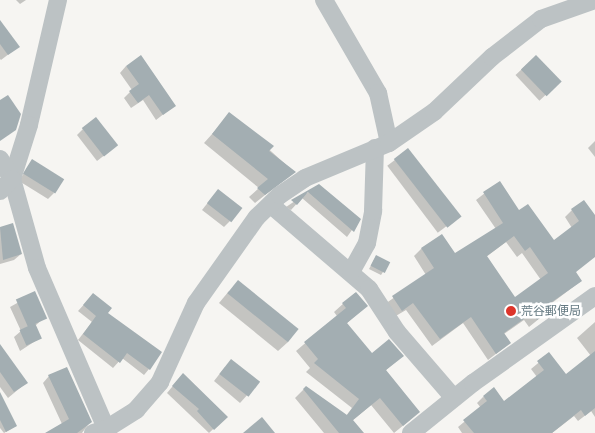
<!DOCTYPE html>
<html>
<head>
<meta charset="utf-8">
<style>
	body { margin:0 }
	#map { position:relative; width:595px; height:433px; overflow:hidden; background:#f6f5f2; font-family:"PT Sans","Noto Sans JP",sans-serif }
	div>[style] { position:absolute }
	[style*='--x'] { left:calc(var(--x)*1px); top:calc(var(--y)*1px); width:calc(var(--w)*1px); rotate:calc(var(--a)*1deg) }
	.shadow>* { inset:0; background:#0003; transform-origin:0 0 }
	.building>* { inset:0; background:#a3aeb2; transform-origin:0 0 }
	.minor>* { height:18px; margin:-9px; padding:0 9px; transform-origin:9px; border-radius:9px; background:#bcc2c4 }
	.dots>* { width:14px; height:14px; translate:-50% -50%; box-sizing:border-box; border:2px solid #fff; border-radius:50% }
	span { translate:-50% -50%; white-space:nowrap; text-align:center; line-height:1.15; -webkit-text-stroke:5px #fff; paint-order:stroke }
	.poi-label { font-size:12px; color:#657a82 }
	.left { translate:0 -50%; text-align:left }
</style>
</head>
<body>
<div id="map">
	<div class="shadow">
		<i style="clip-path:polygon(16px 0,26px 0,20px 4px)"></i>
		<i style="clip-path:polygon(0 32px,18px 47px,1px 60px,0 59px)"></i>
		<i style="left:536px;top:56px;width:35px;height:28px;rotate:47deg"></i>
		<i style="clip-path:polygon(126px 66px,174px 106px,156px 120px,143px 100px,131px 108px,124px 98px,132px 90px,120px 73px)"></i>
		<i style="clip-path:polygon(230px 114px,294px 172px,255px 203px,249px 197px,259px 188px,204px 143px)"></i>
		<i style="clip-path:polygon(83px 129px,110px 151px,97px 161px,77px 135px)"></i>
		<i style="clip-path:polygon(595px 141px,595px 157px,588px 148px)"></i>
		<i style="left:408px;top:150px;width:84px;height:26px;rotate:53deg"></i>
		<i style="clip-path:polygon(32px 160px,54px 193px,48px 199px,19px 181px)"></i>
		<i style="clip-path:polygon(evenodd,499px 182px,519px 212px,554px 242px,572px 228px,565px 217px,572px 210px,595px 217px,595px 246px,575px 273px,581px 281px,548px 306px,551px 309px,529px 327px,524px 320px,504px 334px,510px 343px,488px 360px,463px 323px,432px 346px,406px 310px,394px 317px,385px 304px,426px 275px,414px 256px,421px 249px,442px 236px,455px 255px,496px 229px,476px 200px,499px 182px,506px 242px,517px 257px,522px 253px,541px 280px,515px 299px,486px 257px,506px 242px)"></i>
		<i style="clip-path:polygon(319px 185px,359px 220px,347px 237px,302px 198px,291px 210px,286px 207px)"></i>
		<i style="clip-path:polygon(218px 190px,230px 221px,224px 227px,202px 210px)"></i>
		<i style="clip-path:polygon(12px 224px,21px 254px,14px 260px,0 264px,0 228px)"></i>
		<i style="clip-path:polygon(376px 256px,383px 272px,381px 275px,369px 269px)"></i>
		<i style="clip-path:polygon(229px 291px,288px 342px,278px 351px,219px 303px)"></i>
		<i style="clip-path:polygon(35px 293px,45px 317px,35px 326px,40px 338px,20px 351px,14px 337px,21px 331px,10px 307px)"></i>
		<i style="clip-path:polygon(355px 293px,366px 306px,346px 324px,371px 354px,402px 356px,385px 371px,410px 420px,394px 433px,371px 405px,352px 421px,363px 433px,324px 433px,295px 398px,306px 387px,346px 416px,352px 408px,306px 372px,310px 368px,296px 351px,337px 316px,334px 312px)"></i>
		<i style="clip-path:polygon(88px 300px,106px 313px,149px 369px,144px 375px,122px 358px,113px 368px,78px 340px,92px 322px,78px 311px)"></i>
		<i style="clip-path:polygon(595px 322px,595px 417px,591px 411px,578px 421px,574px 416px,552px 433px,462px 433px,458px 427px,481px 408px,477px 403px,483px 397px,504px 402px,537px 377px,531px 369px,549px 354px,566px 376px,591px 356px,577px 338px)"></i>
		<i style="clip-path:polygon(0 351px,26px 383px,8px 398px,0 387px)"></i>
		<i style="clip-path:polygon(225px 367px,258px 383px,240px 403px,214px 381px)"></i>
		<i style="clip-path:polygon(49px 376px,90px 422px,82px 433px,54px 433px,62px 424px,43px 383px)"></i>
		<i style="clip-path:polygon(177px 381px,226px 417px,209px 433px,167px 393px)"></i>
		<i style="clip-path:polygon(0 411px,16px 426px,4px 433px,0 428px)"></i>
	</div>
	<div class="building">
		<i style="clip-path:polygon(0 20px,20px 47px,8px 55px,0 44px)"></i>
		<i style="clip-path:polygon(141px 55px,176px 106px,163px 115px,149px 95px,138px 103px,129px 91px,139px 84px,126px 66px)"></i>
		<i style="left:536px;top:55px;width:37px;height:21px;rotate:46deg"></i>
		<i style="clip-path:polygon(8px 95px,21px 114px,16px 130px,0 141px,0 100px)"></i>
		<i style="clip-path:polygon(229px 112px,274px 146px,269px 151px,296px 172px,265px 195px,257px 188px,268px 179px,212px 134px)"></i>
		<i style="left:96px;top:117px;width:36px;height:18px;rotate:52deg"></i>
		<i style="left:408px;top:148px;width:87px;height:18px;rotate:52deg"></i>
		<i style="left:32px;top:159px;width:38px;height:17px;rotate:32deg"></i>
		<i style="clip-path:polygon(evenodd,500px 181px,519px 210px,528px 204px,554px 240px,579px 221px,571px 209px,584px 200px,595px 215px,595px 257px,576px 272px,582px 281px,549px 304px,552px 309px,537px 320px,532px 313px,504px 333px,511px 343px,496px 354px,471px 317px,440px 339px,413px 303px,402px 311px,392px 296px,434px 268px,421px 248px,442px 234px,455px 253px,503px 223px,483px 192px,500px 181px,514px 236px,525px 251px,530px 247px,548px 273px,515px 297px,487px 256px,514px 236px)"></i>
		<i style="clip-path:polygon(319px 184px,361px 219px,354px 232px,308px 192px,297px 205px,291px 200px)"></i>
		<i style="left:218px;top:189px;width:31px;height:18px;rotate:38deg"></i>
		<i style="clip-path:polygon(13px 223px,22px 254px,3px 260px,0 227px)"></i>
		<i style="left:376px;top:255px;width:16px;height:12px;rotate:27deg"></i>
		<i style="left:238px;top:280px;width:78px;height:17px;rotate:39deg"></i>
		<i style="left:35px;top:291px;width:30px;height:21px;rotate:66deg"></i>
		<i style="clip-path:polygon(356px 292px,368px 306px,347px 323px,372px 353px,389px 339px,404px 356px,386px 370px,420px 412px,403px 426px,380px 398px,353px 420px,364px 433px,339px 433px,303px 389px,306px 386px,347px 415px,359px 399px,314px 363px,318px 359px,304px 342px,346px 308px,342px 303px)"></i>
		<i style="clip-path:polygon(93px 293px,112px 308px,108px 313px,162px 352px,150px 370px,127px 353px,120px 363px,83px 334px,96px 316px,83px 305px)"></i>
		<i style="left:35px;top:323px;width:17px;height:17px;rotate:66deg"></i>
		<i style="clip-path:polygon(0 344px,28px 383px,14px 392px,0 372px)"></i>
		<i style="clip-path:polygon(595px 351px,595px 408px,585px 416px,581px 410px,552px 433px,474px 433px,463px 420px,487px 401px,483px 396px,494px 387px,504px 401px,544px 370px,537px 361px,549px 352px,566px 374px)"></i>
		<i style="left:231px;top:359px;width:37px;height:19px;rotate:38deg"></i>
		<i style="clip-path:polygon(67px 367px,92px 422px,77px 433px,45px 433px,69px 419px,48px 375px)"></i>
		<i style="clip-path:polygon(183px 373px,228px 417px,214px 430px,197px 411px,199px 409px,172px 386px)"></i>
		<i style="clip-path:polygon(0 392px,17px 426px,6px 432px,0 420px)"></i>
		<i style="clip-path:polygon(262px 417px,275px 433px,243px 433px)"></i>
	</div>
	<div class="minor">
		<i style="--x:58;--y:0;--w:128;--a:103.1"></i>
		<i style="--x:29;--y:125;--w:57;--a:107.5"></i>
		<i style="--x:12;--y:179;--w:92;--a:74.3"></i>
		<i style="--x:37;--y:268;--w:180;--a:66.7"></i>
		<i style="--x:324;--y:0;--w:108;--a:59.9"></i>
		<i style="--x:378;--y:93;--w:51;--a:77.6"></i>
		<i style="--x:0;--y:159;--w:23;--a:59"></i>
		<i style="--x:12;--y:179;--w:17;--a:135"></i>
		<i style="--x:271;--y:205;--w:129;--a:40.6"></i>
		<i style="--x:369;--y:289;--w:51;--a:56.9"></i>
		<i style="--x:397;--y:332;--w:87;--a:49.2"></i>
		<i style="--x:351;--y:272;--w:33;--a:-61"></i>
		<i style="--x:367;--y:243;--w:33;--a:-79"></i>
		<i style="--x:373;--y:211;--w:63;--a:-88.2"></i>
		<i style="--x:93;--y:433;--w:14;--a:-17"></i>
		<i style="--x:106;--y:429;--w:36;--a:-32"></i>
		<i style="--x:136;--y:410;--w:37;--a:-49"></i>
		<i style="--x:160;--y:382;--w:87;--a:-65.5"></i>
		<i style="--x:196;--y:303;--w:105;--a:-54.7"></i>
		<i style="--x:257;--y:217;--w:32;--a:-44"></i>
		<i style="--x:280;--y:195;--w:30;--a:-34"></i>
		<i style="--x:305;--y:178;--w:91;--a:-22.6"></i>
		<i style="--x:389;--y:143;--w:55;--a:-34.6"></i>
		<i style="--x:434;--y:112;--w:80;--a:-43.5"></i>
		<i style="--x:492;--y:57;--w:62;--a:-37.8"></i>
		<i style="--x:541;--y:19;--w:57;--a:-19.4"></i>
		<i style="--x:411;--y:433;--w:80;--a:-38.9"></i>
		<i style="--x:473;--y:383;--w:150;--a:-35.5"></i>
	</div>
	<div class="dots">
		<i style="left:511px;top:311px;background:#dd352b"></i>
	</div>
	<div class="poi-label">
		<span class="left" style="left:521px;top:311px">荒谷郵便局</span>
	</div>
</div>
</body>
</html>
